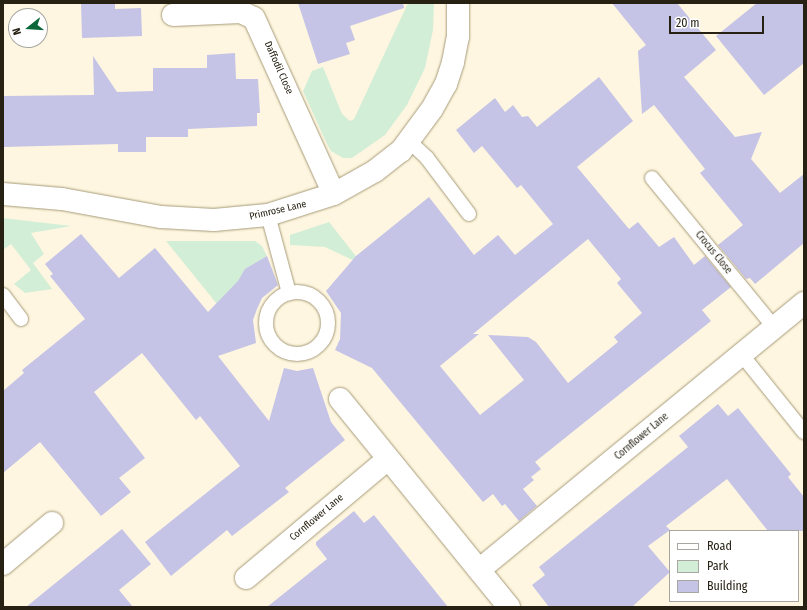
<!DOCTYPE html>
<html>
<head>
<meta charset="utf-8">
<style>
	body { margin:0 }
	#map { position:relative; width:807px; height:610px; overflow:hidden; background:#fef6e0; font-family:"Fira Sans Condensed",sans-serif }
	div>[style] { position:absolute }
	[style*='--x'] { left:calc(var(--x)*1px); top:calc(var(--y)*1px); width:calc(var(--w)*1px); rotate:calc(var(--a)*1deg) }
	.green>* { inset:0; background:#d3eed7 }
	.building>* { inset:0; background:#c5c3e6 }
	.roads { filter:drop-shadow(0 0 1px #a79b79) drop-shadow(0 0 1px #a79b79) }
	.lane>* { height:14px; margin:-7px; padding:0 7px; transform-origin:7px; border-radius:7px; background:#fff }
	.lane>.ring { margin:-7px; padding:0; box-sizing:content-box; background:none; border:14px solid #fff; border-radius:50% }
	.street>* { height:22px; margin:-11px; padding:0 11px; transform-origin:11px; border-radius:11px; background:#fff }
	span { translate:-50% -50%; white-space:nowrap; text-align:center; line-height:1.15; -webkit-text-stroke:3px #fff; paint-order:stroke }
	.street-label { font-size:10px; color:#262113 }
	.frame { position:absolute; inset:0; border:4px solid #262113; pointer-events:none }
	.legend { position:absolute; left:669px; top:530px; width:130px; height:72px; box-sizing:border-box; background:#fff; border:1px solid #a8a6a1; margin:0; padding:5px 7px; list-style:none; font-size:12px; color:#262113 }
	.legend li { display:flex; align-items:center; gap:8px; height:20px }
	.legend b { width:20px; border:1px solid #a8a6a1 }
	.north { position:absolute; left:8px; top:8px; width:40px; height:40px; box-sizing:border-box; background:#fff; border:1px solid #a8a6a1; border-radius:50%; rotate:253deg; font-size:11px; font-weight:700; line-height:16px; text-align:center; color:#262113 }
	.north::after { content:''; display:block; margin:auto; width:14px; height:18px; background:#0b6639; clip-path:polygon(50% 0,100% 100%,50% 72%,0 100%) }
	.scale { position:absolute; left:669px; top:16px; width:95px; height:18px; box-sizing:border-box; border:2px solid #262113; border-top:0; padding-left:5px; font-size:12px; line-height:14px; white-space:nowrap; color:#262113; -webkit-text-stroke:3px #fff; paint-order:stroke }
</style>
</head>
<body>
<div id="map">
	<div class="green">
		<i style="clip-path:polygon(408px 3px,434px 3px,433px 30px,425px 68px,407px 105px,385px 135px,352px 158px,343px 158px,331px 151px,327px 144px,303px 91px,312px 71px,323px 67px,342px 114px,350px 121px,354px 119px)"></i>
		<i style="clip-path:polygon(3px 218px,71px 226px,31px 233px,44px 254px,33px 263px,52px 289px,25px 293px,14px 284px,31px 270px,11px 244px,3px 250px)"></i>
		<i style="clip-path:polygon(329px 222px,363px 265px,325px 247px,290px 245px,290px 235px)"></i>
		<i style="clip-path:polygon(166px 241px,255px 241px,262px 246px,267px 256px,225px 314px)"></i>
	</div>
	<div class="building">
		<i style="clip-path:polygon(81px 3px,115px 3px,115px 9px,141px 8px,142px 36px,82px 38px)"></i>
		<i style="clip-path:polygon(298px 3px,403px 3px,404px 8px,350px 26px,355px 40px,346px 43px,350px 54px,318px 64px)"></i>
		<i style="clip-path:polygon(612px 3px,677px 3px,716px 50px,684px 77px,735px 137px,762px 132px,751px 159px,780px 193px,804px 174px,804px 243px,755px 284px,750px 278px,746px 279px,718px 245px,743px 225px,700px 173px,705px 169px,654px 105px,642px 114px,638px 51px,646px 45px)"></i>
		<i style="clip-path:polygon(757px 3px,804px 3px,804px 63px,764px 95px,716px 36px)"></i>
		<i style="clip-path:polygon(235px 53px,236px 79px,258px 79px,260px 113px,257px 113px,257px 126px,188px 129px,188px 137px,146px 137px,146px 152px,118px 152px,118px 144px,3px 147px,3px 96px,94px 95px,93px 56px,117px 92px,153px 91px,153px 68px,207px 68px,207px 55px)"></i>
		<i style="clip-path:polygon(evenodd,599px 77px,633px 121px,577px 167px,629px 229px,638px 222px,659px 247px,674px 237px,694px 265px,705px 256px,731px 287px,702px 310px,711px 321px,535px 462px,541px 469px,531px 477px,534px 480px,523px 489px,537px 506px,519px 521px,505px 504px,502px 506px,493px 494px,483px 502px,372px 368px,335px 350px,340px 339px,341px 313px,326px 291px,356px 256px,429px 197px,474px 255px,498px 235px,515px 255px,553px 224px,521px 185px,517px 188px,482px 146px,474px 153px,456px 130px,495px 98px,505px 112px,513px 105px,522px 117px,528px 116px,537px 127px,599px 77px,588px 239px,621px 279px,617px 283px,642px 313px,614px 337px,618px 342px,568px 383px,536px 342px,528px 337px,488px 335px,524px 380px,480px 415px,440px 366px,479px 334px,473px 334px,588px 239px)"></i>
		<i style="clip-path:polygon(81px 234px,119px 278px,155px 248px,208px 312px,238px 281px,245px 269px,267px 256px,278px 285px,262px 298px,257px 309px,253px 320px,256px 343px,218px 356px,269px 421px,284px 368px,297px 371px,313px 368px,331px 422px,345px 440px,285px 488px,289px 492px,232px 536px,227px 530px,171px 576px,145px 542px,240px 466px,200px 416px,196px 420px,142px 353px,94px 392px,145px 458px,119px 478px,131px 492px,101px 516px,40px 442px,3px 473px,3px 391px,24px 373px,22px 370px,85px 319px,50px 276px,53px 274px,45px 264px)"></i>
		<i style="clip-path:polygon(718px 404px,728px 416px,738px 408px,791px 474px,788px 477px,804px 497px,804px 531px,768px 531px,727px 479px,666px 526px,670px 530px,648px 546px,670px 572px,632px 607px,549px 607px,532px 585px,545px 575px,539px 567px,688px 447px,679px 436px)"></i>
		<i style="clip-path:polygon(354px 511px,364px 523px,374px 515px,448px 607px,267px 607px,327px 559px,316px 545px,316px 542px)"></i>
		<i style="clip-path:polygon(122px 529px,151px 564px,119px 590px,133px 607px,26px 607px)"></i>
	</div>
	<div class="roads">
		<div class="lane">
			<i style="--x:409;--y:141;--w:25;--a:43"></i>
			<i style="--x:427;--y:158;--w:70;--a:53.1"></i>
			<i style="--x:652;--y:178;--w:193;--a:50.7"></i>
			<i style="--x:268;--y:215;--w:81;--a:74.9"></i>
			<i class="ring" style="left:266px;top:292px;width:48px;height:48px"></i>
			<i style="--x:3;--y:295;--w:30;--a:53"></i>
			<i style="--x:742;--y:355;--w:99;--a:51.2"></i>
		</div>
		<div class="street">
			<i style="--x:173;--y:15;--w:68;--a:-2.5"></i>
			<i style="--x:241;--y:12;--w:14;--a:25"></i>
			<i style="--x:254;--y:18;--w:193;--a:65.6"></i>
			<i style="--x:3;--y:194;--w:59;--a:4.8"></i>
			<i style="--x:62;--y:199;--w:101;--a:10.3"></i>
			<i style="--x:161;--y:217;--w:53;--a:3.2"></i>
			<i style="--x:214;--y:220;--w:54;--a:-5.3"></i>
			<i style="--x:268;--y:215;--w:69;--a:-17.7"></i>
			<i style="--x:334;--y:194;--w:47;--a:-29.3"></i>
			<i style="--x:375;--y:171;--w:33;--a:-38"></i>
			<i style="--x:401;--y:151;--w:52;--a:-53.6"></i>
			<i style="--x:432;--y:109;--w:29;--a:-61"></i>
			<i style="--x:446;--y:84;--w:23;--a:-72"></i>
			<i style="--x:453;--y:62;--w:25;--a:-79"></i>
			<i style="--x:458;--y:37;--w:34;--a:-90"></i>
			<i style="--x:340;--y:399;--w:268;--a:50.9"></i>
			<i style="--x:3;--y:564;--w:64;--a:-39.9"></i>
			<i style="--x:479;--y:570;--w:421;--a:-39.4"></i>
			<i style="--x:246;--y:578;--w:185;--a:-40"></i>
		</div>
	</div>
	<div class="street-label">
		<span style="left:278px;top:68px;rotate:66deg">Daffodil Close</span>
		<span style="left:278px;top:211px;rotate:-13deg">Primrose Lane</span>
		<span style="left:713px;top:253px;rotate:51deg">Crocus Close</span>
		<span style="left:642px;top:437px;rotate:-40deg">Cornflower Lane</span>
		<span style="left:317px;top:518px;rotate:-40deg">Cornflower Lane</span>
	</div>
	<div class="frame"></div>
	<ul class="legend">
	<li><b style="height:5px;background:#fff"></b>Road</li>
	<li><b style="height:11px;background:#d3eed7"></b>Park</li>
	<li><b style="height:11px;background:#c5c3e6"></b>Building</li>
	</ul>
	<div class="north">N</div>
	<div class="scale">20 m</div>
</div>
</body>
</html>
